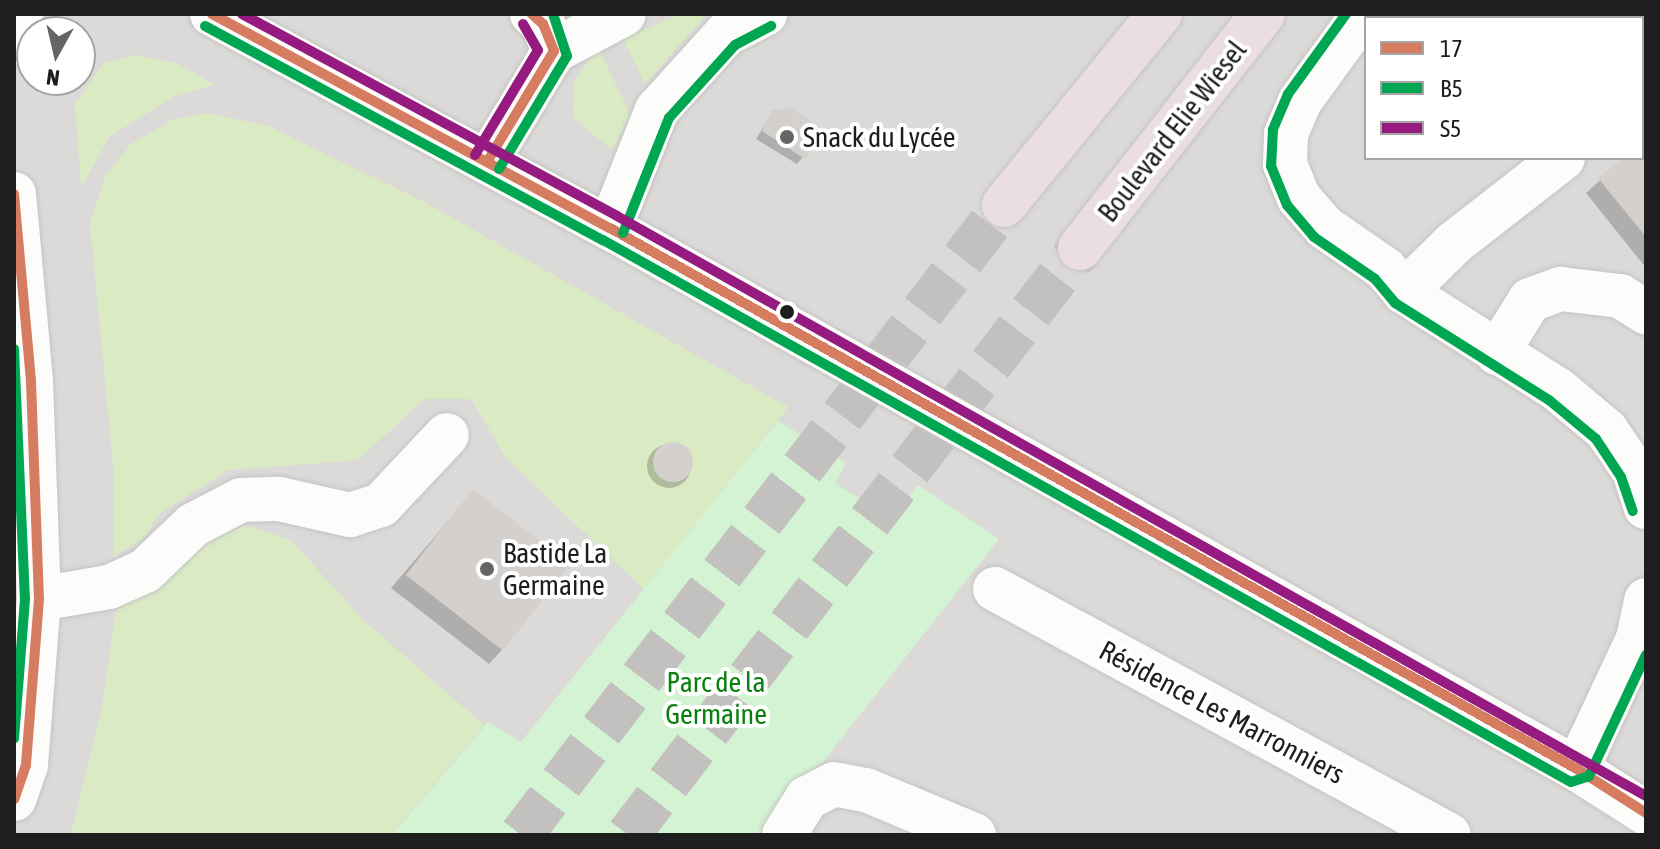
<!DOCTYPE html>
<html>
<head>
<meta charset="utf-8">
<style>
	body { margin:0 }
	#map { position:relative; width:1660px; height:849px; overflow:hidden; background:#eceae7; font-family:"Asap Condensed",sans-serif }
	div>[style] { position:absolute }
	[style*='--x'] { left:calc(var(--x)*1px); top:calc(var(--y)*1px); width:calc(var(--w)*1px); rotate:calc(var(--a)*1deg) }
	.residential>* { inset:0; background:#dbdad8 }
	.religious>* { inset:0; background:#dadad8 }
	.grass>* { inset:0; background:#daebc4 }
	.park>* { inset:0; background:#d3f3d3 }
	.shadow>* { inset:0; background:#0003 }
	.round { border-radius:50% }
	.building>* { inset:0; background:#d3d0ce; transform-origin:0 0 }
	.highway-tunnel>* { height:44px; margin-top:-22px; transform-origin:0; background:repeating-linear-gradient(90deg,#c3c1bf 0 44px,transparent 0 66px) }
	.roads { filter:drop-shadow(0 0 2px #c5c4c3) drop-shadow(0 0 2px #c5c4c3) }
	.minor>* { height:44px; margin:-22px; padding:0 22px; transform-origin:22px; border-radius:22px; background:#fcfcfb }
	.highway>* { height:44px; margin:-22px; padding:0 22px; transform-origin:22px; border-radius:22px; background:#eadee0 }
	.bus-1>* { height:10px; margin:-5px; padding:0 5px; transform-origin:5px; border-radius:5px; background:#d67c60 }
	.bus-2>* { height:10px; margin:-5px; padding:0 5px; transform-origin:5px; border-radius:5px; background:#00a651 }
	.bus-3>* { height:10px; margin:-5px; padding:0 5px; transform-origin:5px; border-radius:5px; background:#951b81 }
	.dots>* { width:22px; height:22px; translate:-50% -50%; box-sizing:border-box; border:4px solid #fff; border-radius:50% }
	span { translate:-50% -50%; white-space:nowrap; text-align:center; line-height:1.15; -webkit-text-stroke:8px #fff; paint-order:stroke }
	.street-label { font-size:28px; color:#1e1e1e }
	.poi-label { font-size:28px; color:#1e1e1e }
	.left { translate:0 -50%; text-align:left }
	.park-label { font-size:28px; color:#09800e }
	.frame { position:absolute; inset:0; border:16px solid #1e1e1e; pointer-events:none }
	.legend { position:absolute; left:1364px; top:16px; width:280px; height:144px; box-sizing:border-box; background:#fff; border:2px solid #a5a5a5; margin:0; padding:10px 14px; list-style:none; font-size:24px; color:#1e1e1e }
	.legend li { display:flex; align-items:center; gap:16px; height:40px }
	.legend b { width:40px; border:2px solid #a5a5a5 }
	.north { position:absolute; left:16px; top:16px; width:80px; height:80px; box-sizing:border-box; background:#fff; border:2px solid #a5a5a5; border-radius:50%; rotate:188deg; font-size:22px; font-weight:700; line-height:32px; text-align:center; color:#1e1e1e }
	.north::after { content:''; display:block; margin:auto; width:28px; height:36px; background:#666564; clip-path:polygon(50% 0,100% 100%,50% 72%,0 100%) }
</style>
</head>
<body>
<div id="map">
	<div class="residential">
		<i style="clip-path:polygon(evenodd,14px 14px,1646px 14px,1646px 835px,14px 835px,14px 14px,1366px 18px,1642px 18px,1642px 158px,1366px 158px,1366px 18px,14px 14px,32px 32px,80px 32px,80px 80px,32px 80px,32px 32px)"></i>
	</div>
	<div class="religious">
		<i style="clip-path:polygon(1167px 317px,1537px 548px,1414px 632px,1041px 405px)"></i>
	</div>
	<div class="grass">
		<i style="clip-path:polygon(680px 14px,707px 14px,645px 84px,623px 39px)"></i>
		<i style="clip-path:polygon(597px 46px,630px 114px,612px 150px,573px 117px,574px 83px)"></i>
		<i style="clip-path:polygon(132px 55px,176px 63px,214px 84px,173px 97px,110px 136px,81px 187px,75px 104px,103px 64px)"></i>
		<i style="clip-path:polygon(207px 113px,268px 126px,424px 202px,788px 407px,644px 589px,507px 459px,471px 399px,424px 399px,358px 460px,228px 470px,159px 514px,143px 539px,114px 557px,114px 475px,90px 223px,106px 175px,131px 144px,174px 119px)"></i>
		<i style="clip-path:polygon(247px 525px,291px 540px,362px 619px,484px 725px,391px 835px,71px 835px,102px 708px,116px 610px,148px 591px,196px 544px)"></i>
	</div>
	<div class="park">
		<i style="clip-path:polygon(778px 421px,846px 463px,835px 483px,892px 519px,918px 485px,999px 539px,765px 835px,392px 835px,488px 722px,521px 742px)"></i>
	</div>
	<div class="shadow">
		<i style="clip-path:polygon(773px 112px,803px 157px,797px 164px,756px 139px)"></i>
		<i style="clip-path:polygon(1646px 141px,1646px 268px,1586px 193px,1625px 158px,1642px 158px)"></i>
		<i class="round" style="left:647px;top:444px;width:44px;height:44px"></i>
		<i style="clip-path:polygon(473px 492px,502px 650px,489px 664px,391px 588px)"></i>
	</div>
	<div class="building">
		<i style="clip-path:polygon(1532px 14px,1646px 14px,1646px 34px,1642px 38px,1642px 18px,1527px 18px)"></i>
		<i style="clip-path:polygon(792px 108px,815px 124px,815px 142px,805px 159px,762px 131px,772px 110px)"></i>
		<i style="clip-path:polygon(1646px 138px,1646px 237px,1598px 178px,1622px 158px,1642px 158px)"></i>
		<i class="round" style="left:653px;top:442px;width:40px;height:40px"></i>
		<i style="left:473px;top:489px;width:123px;height:109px;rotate:38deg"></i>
	</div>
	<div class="highway-tunnel">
		<i style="--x:521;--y:835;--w:794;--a:-52.52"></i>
		<i style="--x:628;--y:835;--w:741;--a:-52.4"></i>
	</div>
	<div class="roads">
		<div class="minor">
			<i style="--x:212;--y:14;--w:452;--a:28.3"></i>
			<i style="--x:610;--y:228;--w:1108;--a:29.23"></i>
			<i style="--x:1577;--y:769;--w:82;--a:32.5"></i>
			<i style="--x:532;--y:14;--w:15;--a:42"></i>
			<i style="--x:543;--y:24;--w:29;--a:68"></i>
			<i style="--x:1363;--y:14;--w:107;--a:125.9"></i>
			<i style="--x:1300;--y:101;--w:36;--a:113"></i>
			<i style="--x:1286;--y:134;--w:30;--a:92"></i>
			<i style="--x:1285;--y:164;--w:37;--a:68"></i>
			<i style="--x:1299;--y:198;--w:38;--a:49"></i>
			<i style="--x:1324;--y:227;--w:74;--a:34.5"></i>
			<i style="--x:1385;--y:269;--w:30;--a:50"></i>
			<i style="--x:1404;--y:292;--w:181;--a:32.4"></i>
			<i style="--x:1557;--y:389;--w:64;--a:39.9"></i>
			<i style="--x:1606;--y:430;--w:50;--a:55.7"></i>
			<i style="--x:1634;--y:471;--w:38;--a:72"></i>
			<i style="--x:14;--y:43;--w:30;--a:-76"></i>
			<i style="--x:1642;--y:96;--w:5;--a:-37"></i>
			<i style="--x:487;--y:162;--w:130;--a:-58.9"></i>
			<i style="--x:554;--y:51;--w:79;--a:-27.9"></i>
			<i style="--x:14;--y:194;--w:189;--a:84.8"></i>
			<i style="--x:31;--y:382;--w:217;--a:87.9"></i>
			<i style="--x:39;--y:599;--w:167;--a:94.5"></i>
			<i style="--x:26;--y:765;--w:36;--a:109"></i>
			<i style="--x:610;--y:228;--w:127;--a:-68.3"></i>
			<i style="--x:657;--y:110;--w:103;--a:-47.8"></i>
			<i style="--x:726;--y:34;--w:44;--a:-27.1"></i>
			<i style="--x:1404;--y:292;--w:70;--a:-44.4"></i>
			<i style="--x:1454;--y:243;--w:138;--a:-37.9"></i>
			<i style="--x:1497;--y:353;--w:62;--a:-58.1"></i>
			<i style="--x:1530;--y:300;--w:33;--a:-20"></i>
			<i style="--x:1561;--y:289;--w:59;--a:6.8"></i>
			<i style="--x:1620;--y:296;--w:31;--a:32"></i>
			<i style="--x:995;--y:589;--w:516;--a:28.45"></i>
			<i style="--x:39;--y:599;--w:71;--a:-9.7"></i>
			<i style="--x:109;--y:587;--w:39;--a:-24"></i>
			<i style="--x:145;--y:571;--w:66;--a:-43.8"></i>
			<i style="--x:193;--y:525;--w:54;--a:-27.5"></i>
			<i style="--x:241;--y:500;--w:38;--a:-2"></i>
			<i style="--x:279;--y:499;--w:73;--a:12.7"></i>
			<i style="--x:350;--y:515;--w:33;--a:-18"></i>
			<i style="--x:381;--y:505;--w:96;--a:-46.7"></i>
			<i style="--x:1577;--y:769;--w:144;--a:-64.9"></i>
			<i style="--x:1638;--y:639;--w:40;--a:-78"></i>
			<i style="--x:784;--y:835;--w:44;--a:-58.1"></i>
			<i style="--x:807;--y:798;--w:30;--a:-27"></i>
			<i style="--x:834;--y:784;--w:33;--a:11"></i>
			<i style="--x:866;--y:790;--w:117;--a:22.6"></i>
		</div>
		<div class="highway">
			<i style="--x:1004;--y:205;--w:247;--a:-50.8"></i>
			<i style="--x:1080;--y:248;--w:297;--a:-52"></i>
		</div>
	</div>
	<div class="bus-1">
		<i style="--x:212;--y:14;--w:452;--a:28.3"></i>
		<i style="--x:610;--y:228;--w:1108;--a:29.23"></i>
		<i style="--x:1577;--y:769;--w:82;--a:32.5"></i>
		<i style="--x:487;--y:162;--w:130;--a:-58.9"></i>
		<i style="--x:554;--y:51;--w:29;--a:-112"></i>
		<i style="--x:543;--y:24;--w:15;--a:-138"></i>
		<i style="--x:14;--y:194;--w:189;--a:84.8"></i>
		<i style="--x:31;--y:382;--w:217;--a:87.9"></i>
		<i style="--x:39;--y:599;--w:167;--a:94.5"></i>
		<i style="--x:26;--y:765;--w:36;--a:109"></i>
	</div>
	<div class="bus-2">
		<i style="--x:1346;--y:14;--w:99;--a:125.9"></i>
		<i style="--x:1288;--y:94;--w:39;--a:113"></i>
		<i style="--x:1273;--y:130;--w:36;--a:93"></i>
		<i style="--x:1271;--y:166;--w:42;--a:67.7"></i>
		<i style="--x:1287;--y:205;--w:42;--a:49.8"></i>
		<i style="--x:1314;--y:237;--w:74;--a:34.5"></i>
		<i style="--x:1375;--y:279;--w:31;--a:50"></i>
		<i style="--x:1395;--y:303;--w:182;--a:32.2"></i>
		<i style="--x:1549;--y:400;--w:61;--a:39.7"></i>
		<i style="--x:1596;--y:439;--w:45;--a:56.7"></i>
		<i style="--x:1621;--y:477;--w:36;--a:71"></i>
		<i style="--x:205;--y:26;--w:452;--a:28.3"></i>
		<i style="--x:603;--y:240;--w:1109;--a:29.25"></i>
		<i style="--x:1571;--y:782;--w:19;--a:-18"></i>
		<i style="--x:1589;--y:776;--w:134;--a:-64.8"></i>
		<i style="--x:499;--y:169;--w:132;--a:-59"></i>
		<i style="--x:567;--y:56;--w:44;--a:-108.4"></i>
		<i style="--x:623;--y:233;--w:124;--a:-68.2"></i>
		<i style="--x:669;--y:118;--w:98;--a:-47.9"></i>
		<i style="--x:735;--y:45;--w:41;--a:-27.8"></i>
		<i style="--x:14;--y:349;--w:250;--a:87.5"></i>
		<i style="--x:25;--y:599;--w:140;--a:94.5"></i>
	</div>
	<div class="bus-3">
		<i style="--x:242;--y:14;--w:426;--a:28.3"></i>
		<i style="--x:617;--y:216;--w:1181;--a:29.41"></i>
		<i style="--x:475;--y:155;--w:122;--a:-59"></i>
		<i style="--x:538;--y:50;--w:30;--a:-120"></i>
	</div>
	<div class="dots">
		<i style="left:787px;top:137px;background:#666564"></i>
		<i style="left:787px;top:312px;background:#1e1e1e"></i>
		<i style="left:487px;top:569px;background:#666564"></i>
	</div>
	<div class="street-label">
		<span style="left:1172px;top:131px;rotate:-52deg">Boulevard Elie Wiesel</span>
		<span style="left:1222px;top:712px;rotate:28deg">Résidence Les Marronniers</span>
	</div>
	<div class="poi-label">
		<span class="left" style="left:803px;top:137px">Snack du Lycée</span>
		<span class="left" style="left:503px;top:569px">Bastide La<br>Germaine</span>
	</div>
	<div class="park-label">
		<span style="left:716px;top:698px">Parc de la<br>Germaine</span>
	</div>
	<div class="frame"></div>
	<ul class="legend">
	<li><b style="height:10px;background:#d67c60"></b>17</li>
	<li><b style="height:10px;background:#00a651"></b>B5</li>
	<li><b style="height:10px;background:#951b81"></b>S5</li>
	</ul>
	<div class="north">N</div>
</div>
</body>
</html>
